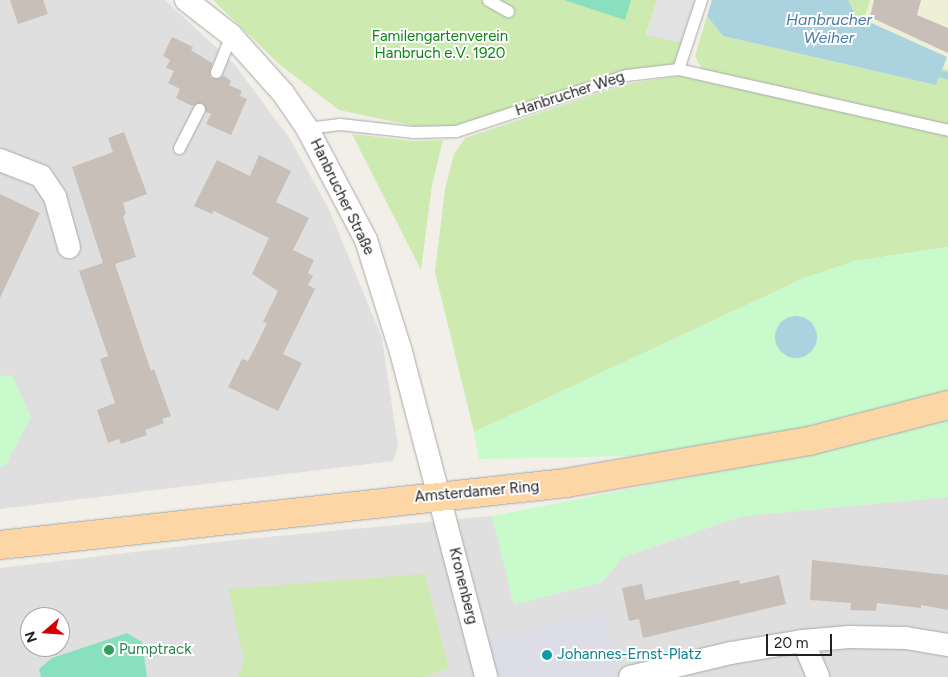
<!DOCTYPE html>
<html>
<head>
<meta charset="utf-8">
<style>
	body { margin:0 }
	#map { position:relative; width:948px; height:677px; overflow:hidden; background:#f2efe9; font-family:Figtree,sans-serif }
	div>[style] { position:absolute }
	[style*='--x'] { left:calc(var(--x)*1px); top:calc(var(--y)*1px); width:calc(var(--w)*1px); rotate:calc(var(--a)*1deg) }
	.residential>* { inset:0; background:#e0dfdf }
	.farmland>* { inset:0; background:#eef0d5 }
	.grass>* { inset:0; background:#cdebb0 }
	.park>* { inset:0; background:#c8facc }
	.pitch>* { inset:0; background:#88e0be }
	.parking>* { inset:0; background:#e2e2e2 }
	.plaza>* { inset:0; background:#dddde8 }
	.water>* { inset:0; background:#aad3df }
	.round { border-radius:50% }
	.stream>* { height:7px; margin:-3.5px; padding:0 3.5px; transform-origin:3.5px; border-radius:3.5px; background:#aad3df }
	.building>* { inset:0; background:#c7bfb8 }
	.roads { filter:drop-shadow(0 0 1px #a9a9a9) drop-shadow(0 0 1px #a9a9a9) }
	.service>* { height:11px; margin:-5.5px; padding:0 5.5px; transform-origin:5.5px; border-radius:5.5px; background:#fff }
	.minor>* { height:22px; margin:-11px; padding:0 11px; transform-origin:11px; border-radius:11px; background:#fff }
	.primary>* { height:28px; margin:-14px; padding:0 14px; transform-origin:14px; border-radius:14px; background:#fcd6a4 }
	.dots>* { width:14px; height:14px; translate:-50% -50%; box-sizing:border-box; border:2px solid #fff; border-radius:50% }
	span { translate:-50% -50%; white-space:nowrap; text-align:center; line-height:1.15; -webkit-text-stroke:4px #fff; paint-order:stroke }
	.park-label { font-size:15px; color:#0c8416 }
	.street-label { font-size:15px; color:#222 }
	.leisure-label { font-size:15px; color:#27864d }
	.left { translate:0 -50%; text-align:left }
	.culture-label { font-size:15px; color:#0d838f }
	.water-label { font-size:16px; color:#4a7aab; font-style:italic }
	.north { position:absolute; left:20px; top:607px; width:50px; height:50px; box-sizing:border-box; background:#fff; border:1px solid #a7a7a7; border-radius:50%; rotate:251deg; font-size:14px; font-weight:700; line-height:20px; text-align:center; color:#222 }
	.north::after { content:''; display:block; margin:auto; width:18px; height:22px; background:#d40000; clip-path:polygon(50% 0,100% 100%,50% 72%,0 100%) }
	.scale { position:absolute; left:766px; top:634px; width:66px; height:22px; box-sizing:border-box; border:2px solid #222; border-top:0; padding-left:6px; font-size:15px; line-height:18px; white-space:nowrap; color:#222; -webkit-text-stroke:4px #fff; paint-order:stroke }
</style>
</head>
<body>
<div id="map">
	<div class="residential">
		<i style="clip-path:polygon(0 0,165px 0,234px 64px,290px 139px,329px 209px,382px 338px,398px 447px,393px 461px,0 509px)"></i>
		<i style="clip-path:polygon(evenodd,948px 497px,948px 677px,0 677px,0 568px,235px 540px,492px 516px,514px 604px,602px 582px,623px 557px,743px 516px,948px 497px,30px 617px,60px 617px,60px 647px,30px 647px,30px 617px)"></i>
	</div>
	<div class="farmland">
		<i style="clip-path:polygon(870px 0,948px 0,948px 70px,943px 68px,947px 57px,864px 20px)"></i>
	</div>
	<div class="grass">
		<i style="clip-path:polygon(213px 0,657px 0,646px 34px,685px 43px,677px 64px,622px 73px,453px 126px,413px 126px,339px 110px,280px 65px)"></i>
		<i style="clip-path:polygon(711px 0,707px 16px,723px 36px,936px 85px,947px 57px,943px 68px,948px 70px,948px 126px,702px 69px,695px 56px,707px 16px)"></i>
		<i style="clip-path:polygon(848px 0,870px 0,864px 20px,856px 16px)"></i>
		<i style="clip-path:polygon(679px 76px,948px 133px,948px 247px,855px 261px,802px 279px,474px 432px,435px 272px,445px 189px,454px 154px,465px 138px,626px 84px)"></i>
		<i style="clip-path:polygon(352px 134px,413px 141px,443px 140px,432px 185px,421px 270px)"></i>
		<i style="clip-path:polygon(425px 574px,449px 668px,423px 677px,238px 677px,244px 660px,228px 589px)"></i>
	</div>
	<div class="park">
		<i style="clip-path:polygon(948px 247px,948px 394px,801px 429px,631px 456px,479px 459px,474px 432px,802px 279px,855px 261px)"></i>
		<i style="clip-path:polygon(12px 375px,31px 417px,5px 466px,0 466px,0 376px)"></i>
		<i style="clip-path:polygon(948px 419px,948px 497px,743px 516px,623px 557px,602px 582px,514px 605px,492px 516px,802px 455px)"></i>
	</div>
	<div class="pitch">
		<i style="clip-path:polygon(564px 0,631px 0,625px 20px)"></i>
		<i style="clip-path:polygon(127px 633px,142px 642px,147px 677px,41px 677px,39px 669px,52px 658px)"></i>
	</div>
	<div class="parking">
		<i style="clip-path:polygon(657px 0,701px 0,687px 44px,646px 35px)"></i>
	</div>
	<div class="plaza">
		<i style="clip-path:polygon(603px 612px,620px 677px,486px 677px,477px 642px)"></i>
	</div>
	<div class="water">
		<i style="clip-path:polygon(712px 0,848px 0,856px 16px,947px 57px,936px 85px,723px 36px,707px 16px)"></i>
		<i class="round" style="left:775px;top:316px;width:42px;height:42px"></i>
	</div>
	<div class="stream">
		<i style="--x:932;--y:71;--w:17;--a:17"></i>
	</div>
	<div class="building">
		<i style="clip-path:polygon(10px 0,43px 0,48px 14px,18px 24px)"></i>
		<i style="clip-path:polygon(874px 0,921px 0,917px 15px,948px 28px,948px 53px,870px 17px)"></i>
		<i style="clip-path:polygon(172px 37px,193px 47px,191px 50px,212px 63px,210px 77px,217px 79px,224px 76px,231px 81px,229px 85px,242px 91px,240px 96px,247px 99px,231px 135px,206px 124px,211px 114px,206px 112px,203px 103px,192px 106px,176px 98px,180px 89px,168px 83px,174px 71px,166px 68px,170px 60px,163px 56px)"></i>
		<i style="clip-path:polygon(124px 132px,147px 194px,123px 203px,126px 214px,123px 216px,136px 257px,115px 264px,151px 371px,154px 369px,171px 416px,162px 419px,164px 423px,145px 430px,147px 435px,121px 444px,119px 439px,108px 443px,97px 410px,115px 403px,100px 359px,108px 356px,79px 271px,103px 263px,72px 167px,113px 152px,108px 138px)"></i>
		<i style="clip-path:polygon(259px 155px,291px 171px,276px 202px,309px 218px,293px 250px,314px 260px,308px 273px,313px 276px,308px 285px,315px 289px,283px 354px,302px 363px,278px 411px,228px 387px,242px 359px,248px 361px,258px 342px,267px 323px,263px 322px,278px 291px,252px 274px,269px 238px,214px 211px,212px 214px,194px 206px,217px 160px,250px 176px)"></i>
		<i style="clip-path:polygon(0 194px,40px 213px,0 298px)"></i>
		<i style="clip-path:polygon(812px 560px,948px 575px,948px 610px,921px 605px,921px 608px,877px 603px,876px 611px,850px 610px,851px 603px,810px 600px)"></i>
		<i style="clip-path:polygon(779px 575px,786px 604px,643px 638px,639px 619px,629px 621px,622px 588px,642px 584px,645px 600px,739px 580px,740px 584px)"></i>
	</div>
	<div class="roads">
		<div class="service">
			<i style="--x:488;--y:0;--w:23;--a:29"></i>
			<i style="--x:678;--y:69;--w:73;--a:-71.6"></i>
			<i style="--x:216;--y:72;--w:40;--a:-68"></i>
			<i style="--x:307;--y:128;--w:33;--a:-7"></i>
			<i style="--x:340;--y:124;--w:72;--a:6.3"></i>
			<i style="--x:412;--y:132;--w:44;--a:-1.3"></i>
			<i style="--x:456;--y:131;--w:179;--a:-18.2"></i>
			<i style="--x:626;--y:75;--w:52;--a:-6.6"></i>
			<i style="--x:678;--y:69;--w:277;--a:12.7"></i>
			<i style="--x:179;--y:148;--w:44;--a:-62.9"></i>
		</div>
		<div class="minor">
			<i style="--x:186;--y:0;--w:57;--a:37.9"></i>
			<i style="--x:231;--y:35;--w:78;--a:48.1"></i>
			<i style="--x:283;--y:93;--w:42;--a:55.6"></i>
			<i style="--x:307;--y:128;--w:127;--a:62.2"></i>
			<i style="--x:366;--y:240;--w:117;--a:72.6"></i>
			<i style="--x:401;--y:352;--w:336;--a:75.3"></i>
			<i style="--x:0;--y:160;--w:44;--a:21.3"></i>
			<i style="--x:41;--y:176;--w:25;--a:56"></i>
			<i style="--x:55;--y:197;--w:52;--a:74.4"></i>
			<i style="--x:803;--y:641;--w:39;--a:67"></i>
			<i style="--x:630;--y:677;--w:104;--a:-13.4"></i>
			<i style="--x:731;--y:653;--w:73;--a:-9.5"></i>
			<i style="--x:803;--y:641;--w:46;--a:-5"></i>
			<i style="--x:849;--y:637;--w:57;--a:1"></i>
			<i style="--x:906;--y:638;--w:43;--a:9.5"></i>
		</div>
		<div class="primary">
			<i style="--x:0;--y:545;--w:569;--a:-6.25"></i>
			<i style="--x:566;--y:483;--w:247;--a:-9.8"></i>
			<i style="--x:809;--y:441;--w:144;--a:-14.5"></i>
		</div>
	</div>
	<div class="dots">
		<i style="left:109px;top:650px;background:#2e9e5b"></i>
		<i style="left:547px;top:655px;background:#0f9aa8"></i>
	</div>
	<div class="park-label">
		<span style="left:440px;top:45px">Familengartenverein<br>Hanbruch e.V. 1920</span>
	</div>
	<div class="street-label">
		<span style="left:570px;top:94px;rotate:-18deg">Hanbrucher Weg</span>
		<span style="left:342px;top:197px;rotate:64deg">Hanbrucher Straße</span>
		<span style="left:477px;top:492px;rotate:-5deg">Amsterdamer Ring</span>
		<span style="left:463px;top:586px;rotate:76deg">Kronenberg</span>
	</div>
	<div class="leisure-label">
		<span class="left" style="left:119px;top:650px">Pumptrack</span>
	</div>
	<div class="culture-label">
		<span class="left" style="left:557px;top:655px">Johannes-Ernst-Platz</span>
	</div>
	<div class="water-label">
		<span style="left:829px;top:29px">Hanbrucher<br>Weiher</span>
	</div>
	<div class="north">N</div>
	<div class="scale">20 m</div>
</div>
</body>
</html>
